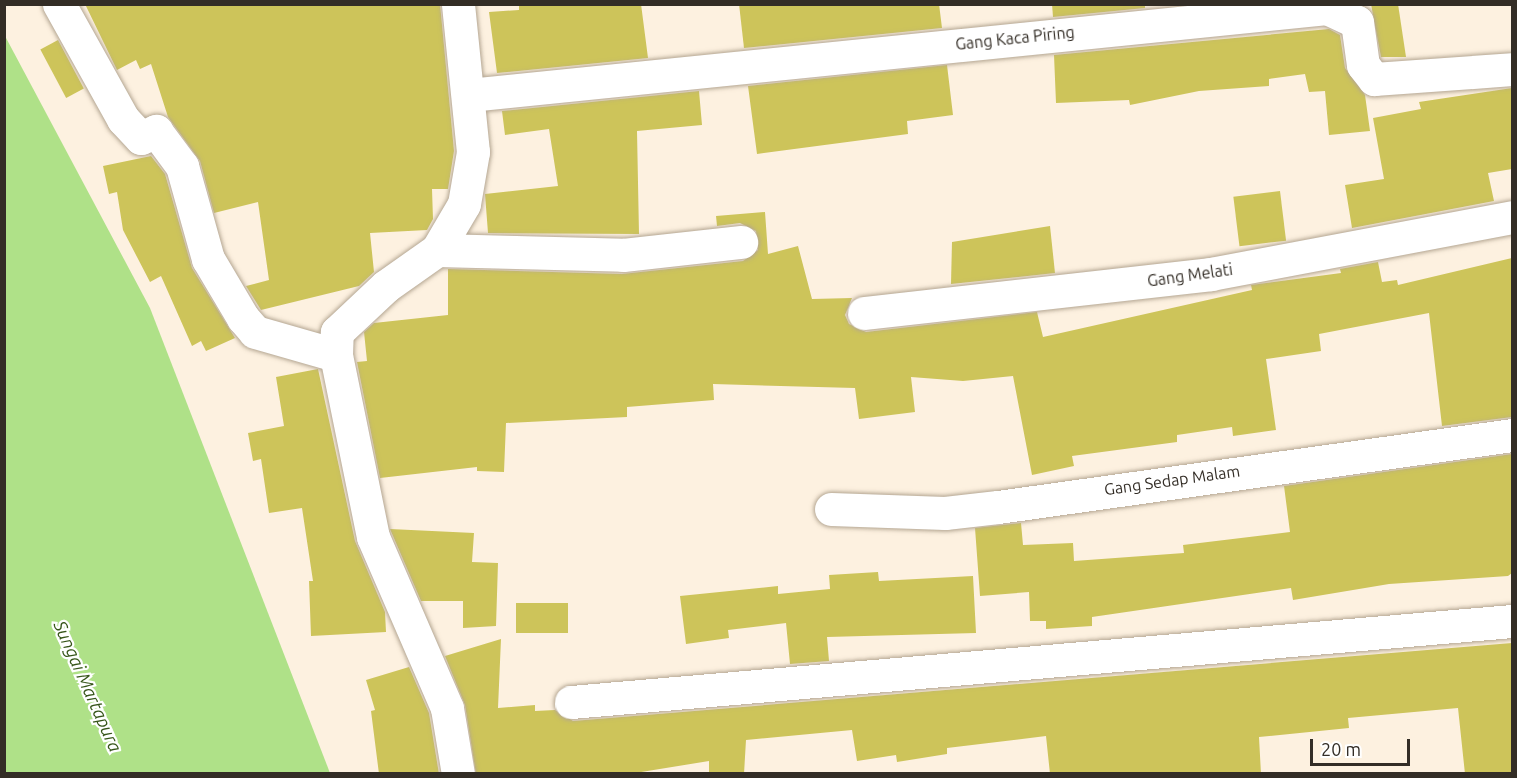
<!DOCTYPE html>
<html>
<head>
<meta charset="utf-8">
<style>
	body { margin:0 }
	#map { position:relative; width:1517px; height:778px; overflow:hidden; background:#fdf1e0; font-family:Ubuntu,sans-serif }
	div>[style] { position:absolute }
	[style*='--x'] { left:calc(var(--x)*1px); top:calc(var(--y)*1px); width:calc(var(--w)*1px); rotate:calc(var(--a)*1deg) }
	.water>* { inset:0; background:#afe188 }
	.building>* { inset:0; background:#cdc45a; transform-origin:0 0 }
	.roads { filter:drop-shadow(0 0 2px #b4a692) drop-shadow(0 0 2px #b4a692) }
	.minor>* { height:33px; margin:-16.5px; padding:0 16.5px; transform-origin:16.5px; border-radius:16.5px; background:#fff }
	span { translate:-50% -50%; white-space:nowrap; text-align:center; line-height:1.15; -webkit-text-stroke:4.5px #fff; paint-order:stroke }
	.street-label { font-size:16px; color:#332d26 }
	.water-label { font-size:18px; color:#365519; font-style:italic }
	.frame { position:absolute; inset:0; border:6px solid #332d26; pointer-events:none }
	.scale { position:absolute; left:1310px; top:739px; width:100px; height:27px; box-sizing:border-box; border:3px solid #332d26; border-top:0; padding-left:8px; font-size:18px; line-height:21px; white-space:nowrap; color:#332d26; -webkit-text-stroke:4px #fff; paint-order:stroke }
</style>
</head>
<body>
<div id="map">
	<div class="water">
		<i style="clip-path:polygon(5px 36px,150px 308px,330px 773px,5px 773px)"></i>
	</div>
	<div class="building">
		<i style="clip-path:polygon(85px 4px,440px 4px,454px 151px,448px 189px,432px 189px,433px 219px,427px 230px,370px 233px,374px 272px,359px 286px,261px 310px,246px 286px,269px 280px,258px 202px,214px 213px,200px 161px,168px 117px,151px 64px,140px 69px,136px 60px,117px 70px)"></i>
		<i style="clip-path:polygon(519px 4px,641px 4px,648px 58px,497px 73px,489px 12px,519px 10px)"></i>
		<i style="clip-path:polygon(739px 4px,939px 4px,942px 28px,744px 48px)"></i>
		<i style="clip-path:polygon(1052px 4px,1145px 4px,1145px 8px,1053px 17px)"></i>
		<i style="clip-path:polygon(1371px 4px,1398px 4px,1406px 57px,1381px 57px)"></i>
		<i style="clip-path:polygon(1329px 29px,1340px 35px,1345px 68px,1365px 95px,1370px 131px,1329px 135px,1325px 91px,1309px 92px,1305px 74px,1269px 79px,1269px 86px,1199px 91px,1130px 105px,1129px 100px,1056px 103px,1054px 55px)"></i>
		<i style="left:58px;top:40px;width:55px;height:20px;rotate:62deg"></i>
		<i style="clip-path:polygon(947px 65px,953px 115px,907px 121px,908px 134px,757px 154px,748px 86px)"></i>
		<i style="clip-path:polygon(1512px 88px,1512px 169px,1488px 173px,1494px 201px,1352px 228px,1345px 185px,1384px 179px,1373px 118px,1421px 109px,1419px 102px)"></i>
		<i style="clip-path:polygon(699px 91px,702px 125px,637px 131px,639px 234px,488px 233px,485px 194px,558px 186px,549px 129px,505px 135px,502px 111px)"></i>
		<i style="clip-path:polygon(151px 156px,165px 174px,192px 268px,235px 338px,206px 351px,201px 341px,192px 346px,161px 276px,150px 282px,123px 230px,117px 192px,109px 194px,103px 166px)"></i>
		<i style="left:1280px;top:191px;width:50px;height:47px;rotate:83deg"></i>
		<i style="clip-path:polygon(765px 212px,768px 254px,798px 246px,812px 299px,852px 298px,845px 315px,849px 324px,866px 332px,1037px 312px,1043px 337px,1252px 290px,1251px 285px,1341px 273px,1340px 269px,1378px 262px,1382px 282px,1397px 280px,1398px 285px,1512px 258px,1512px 417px,1442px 426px,1429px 313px,1319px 334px,1321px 351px,1266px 359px,1276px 430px,1233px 436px,1232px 427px,1177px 435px,1177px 442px,1072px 456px,1074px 466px,1032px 475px,1013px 376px,963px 381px,911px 377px,915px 412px,859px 419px,855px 388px,713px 384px,714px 400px,627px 407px,627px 417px,506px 423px,504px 472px,477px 471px,477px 467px,380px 478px,357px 362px,367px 361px,364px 332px,374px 323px,448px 315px,448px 269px,622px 274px,743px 261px,758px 250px,756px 231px,740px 223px,717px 226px,716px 216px)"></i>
		<i style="clip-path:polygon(1050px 226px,1055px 273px,951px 284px,952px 242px)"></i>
		<i style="clip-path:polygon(318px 369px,355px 541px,385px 612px,386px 632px,311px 636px,309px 581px,313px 581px,302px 508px,269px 513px,261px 459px,253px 461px,248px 433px,284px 426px,276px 377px)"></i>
		<i style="clip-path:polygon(1512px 454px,1512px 573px,1508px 576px,1389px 584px,1293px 600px,1291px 588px,1092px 617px,1092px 626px,1046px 629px,1046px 621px,1030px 621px,1029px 592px,980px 596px,975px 528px,1021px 523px,1023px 545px,1073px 543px,1074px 561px,1184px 553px,1183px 545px,1290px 532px,1284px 486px)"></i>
		<i style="clip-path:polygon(390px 529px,474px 533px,472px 562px,498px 563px,496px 626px,463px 628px,463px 601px,421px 601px)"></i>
		<i style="clip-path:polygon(878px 572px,879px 581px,973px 576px,976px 633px,827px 637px,829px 661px,790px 664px,786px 623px,728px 630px,729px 638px,686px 644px,680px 596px,778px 586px,778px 594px,830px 589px,829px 575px)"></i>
		<i style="left:516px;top:603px;width:52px;height:30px"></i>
		<i style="clip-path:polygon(501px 639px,498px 708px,535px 705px,535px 711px,555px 710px,573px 721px,1512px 643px,1512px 774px,1465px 774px,1458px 708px,1348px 718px,1349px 728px,1259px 737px,1261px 774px,1050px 774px,1046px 736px,947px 748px,947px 754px,897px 762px,896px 755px,857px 761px,852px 730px,746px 740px,744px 774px,709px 774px,709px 761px,629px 774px,476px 774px,465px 705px,445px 656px)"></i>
		<i style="clip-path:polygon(409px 667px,429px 713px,439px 774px,379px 774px,371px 711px,375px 710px,366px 680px)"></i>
	</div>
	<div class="roads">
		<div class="minor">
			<i style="--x:59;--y:4;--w:132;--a:60.9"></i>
			<i style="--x:123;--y:119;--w:26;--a:47"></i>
			<i style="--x:141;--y:138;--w:17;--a:-25"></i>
			<i style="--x:156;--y:131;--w:44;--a:53.4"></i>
			<i style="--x:182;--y:166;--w:97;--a:74.4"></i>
			<i style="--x:208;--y:259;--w:69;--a:59.3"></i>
			<i style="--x:243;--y:318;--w:18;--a:49"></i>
			<i style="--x:255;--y:332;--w:84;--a:15.9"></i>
			<i style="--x:469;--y:95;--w:862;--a:-5.79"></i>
			<i style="--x:1327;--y:8;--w:33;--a:25"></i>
			<i style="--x:1357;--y:22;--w:43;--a:82.1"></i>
			<i style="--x:1363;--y:65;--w:18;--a:52"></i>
			<i style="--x:1374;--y:79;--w:138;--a:-4.1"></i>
			<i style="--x:437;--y:250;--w:186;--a:1.5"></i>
			<i style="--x:623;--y:255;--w:119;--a:-6.3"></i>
			<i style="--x:864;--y:313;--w:349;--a:-6.4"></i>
			<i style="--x:1211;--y:274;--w:306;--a:-10.7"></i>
			<i style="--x:831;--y:509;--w:114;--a:2"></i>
			<i style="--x:945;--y:513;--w:53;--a:-6.5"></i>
			<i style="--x:998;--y:507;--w:519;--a:-7.97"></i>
			<i style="--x:571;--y:702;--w:944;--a:-4.92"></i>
			<i style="--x:458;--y:774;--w:67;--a:-99.5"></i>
			<i style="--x:447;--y:708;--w:186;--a:-113.4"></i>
			<i style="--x:373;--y:537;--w:186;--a:-101.5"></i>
			<i style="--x:336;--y:355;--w:23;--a:-88"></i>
			<i style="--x:337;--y:332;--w:67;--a:-43.2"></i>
			<i style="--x:386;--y:286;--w:62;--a:-35.2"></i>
			<i style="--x:437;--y:250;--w:53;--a:-59.6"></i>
			<i style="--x:464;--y:204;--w:53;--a:-80.2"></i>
			<i style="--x:473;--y:152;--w:149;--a:-95.8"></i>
		</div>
	</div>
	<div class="street-label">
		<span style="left:1015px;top:38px;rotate:-6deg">Gang Kaca Piring</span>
		<span style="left:1190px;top:275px;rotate:-8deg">Gang Melati</span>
		<span style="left:1172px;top:480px;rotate:-8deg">Gang Sedap Malam</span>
	</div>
	<div class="water-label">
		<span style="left:88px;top:686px;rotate:66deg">Sungai Martapura</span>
	</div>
	<div class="frame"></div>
	<div class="scale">20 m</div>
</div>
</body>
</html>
